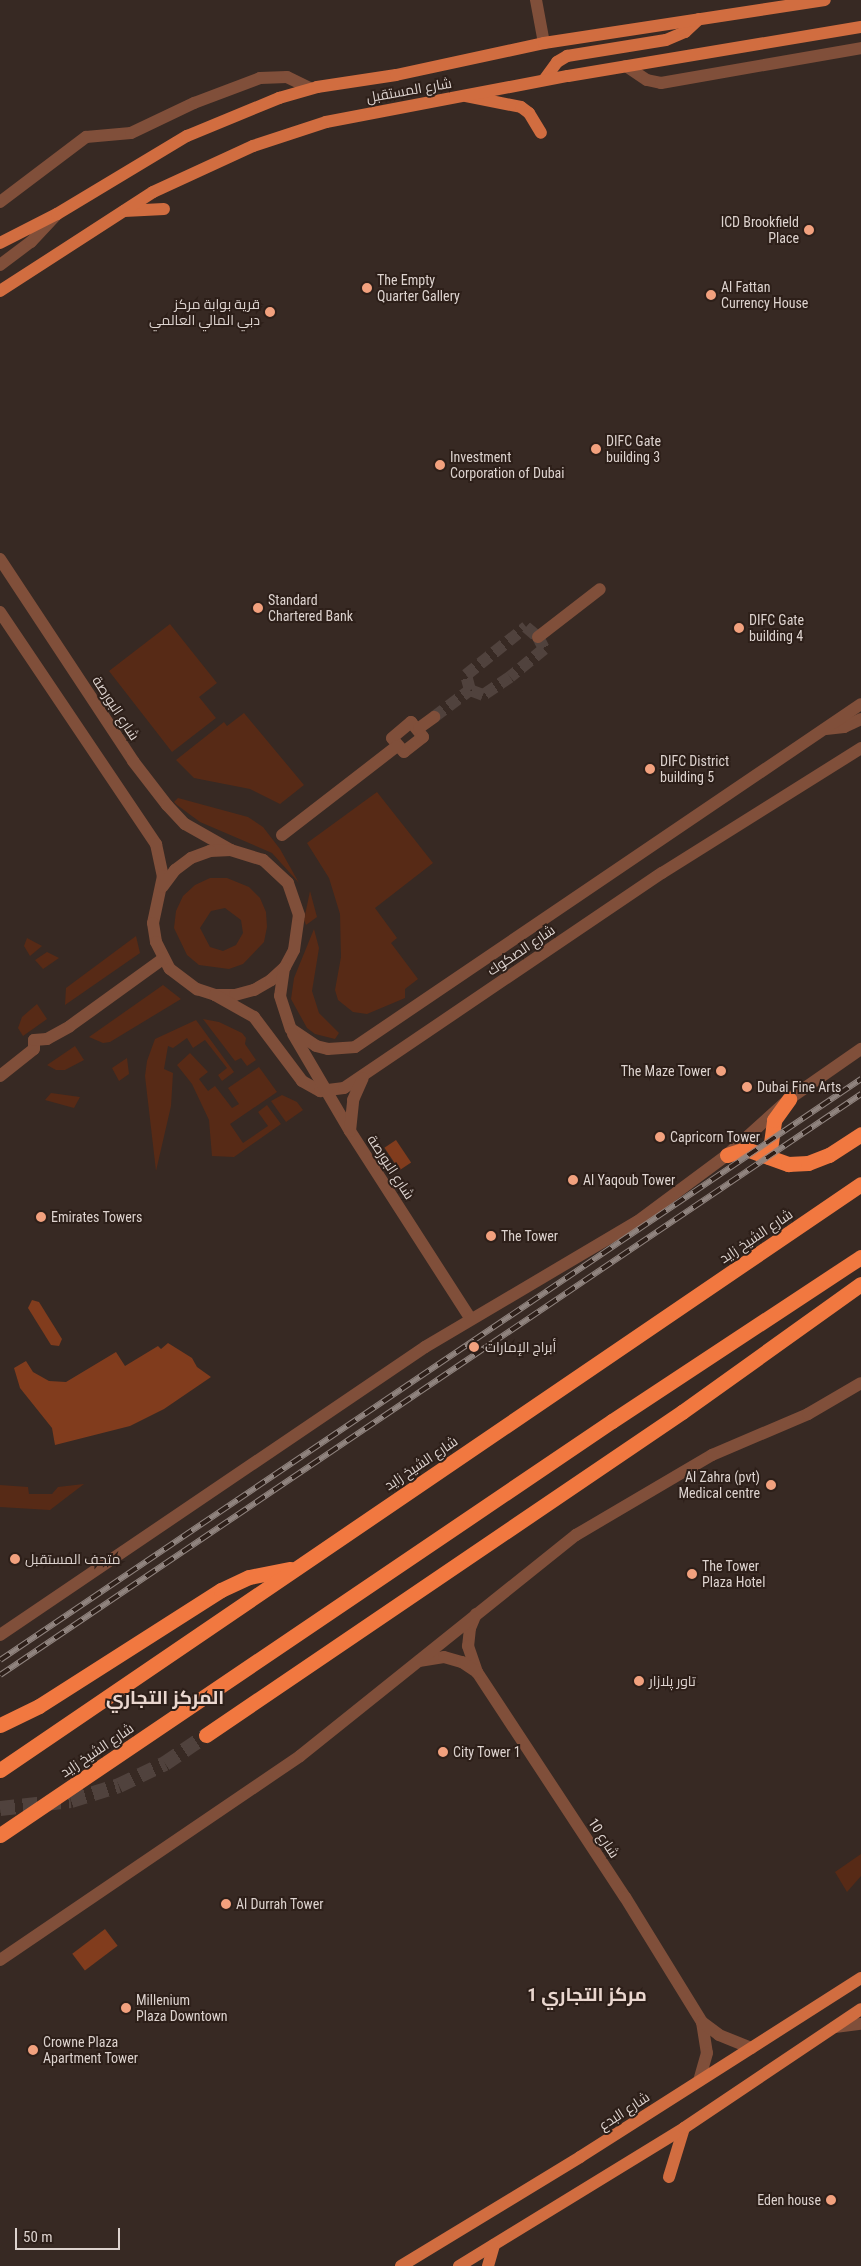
<!DOCTYPE html>
<html>
<head>
<meta charset="utf-8">
<style>
	body { margin:0 }
	#map { position:relative; width:861px; height:2266px; overflow:hidden; background:#372923; font-family:"Roboto Condensed",Cairo,sans-serif }
	div>[style] { position:absolute }
	[style*='--x'] { left:calc(var(--x)*1px); top:calc(var(--y)*1px); width:calc(var(--w)*1px); rotate:calc(var(--a)*1deg) }
	.green>* { inset:0; background:#572a16 }
	.water>* { inset:0; background:#813c1d; transform-origin:0 0 }
	.minor-tunnel>* { height:12px; margin-top:-6px; transform-origin:0; background:repeating-linear-gradient(90deg,#50423d 0 12px,transparent 0 18px) }
	.highway-tunnel>* { height:15px; margin-top:-7.5px; transform-origin:0; background:repeating-linear-gradient(90deg,#50423d 0 15px,transparent 0 23px) }
	.minor>* { height:12px; margin:-6px; padding:0 6px; transform-origin:6px; border-radius:6px; background:#804f3a }
	.major>* { height:12px; margin:-6px; padding:0 6px; transform-origin:6px; border-radius:6px; background:#d16d40 }
	.highway>* { height:15px; margin:-7.5px; padding:0 7.5px; transform-origin:7.5px; border-radius:7.5px; background:#f17840 }
	.rail>* { height:5.5px; margin-top:-2.75px; transform-origin:0; background:repeating-linear-gradient(90deg,#2d1f19 0 11px,#90847f 0 22px); box-sizing:border-box; border-block:1px solid #90847f }
	.dots>* { width:14px; height:14px; translate:-50% -50%; box-sizing:border-box; border:2px solid #2d1f19; border-radius:50% }
	span { translate:-50% -50%; white-space:nowrap; text-align:center; line-height:1.15; -webkit-text-stroke:4px #2d1f19; paint-order:stroke }
	.street-label { font-size:14px; color:#ddd3cf }
	.poi-label { font-size:14px; color:#ddd3cf }
	.right { translate:-100% -50%; text-align:right }
	.left { translate:0 -50%; text-align:left }
	.district-label { font-size:19px; color:#ead7cf; font-weight:700 }
	.scale { position:absolute; left:15px; top:2228px; width:105px; height:22px; box-sizing:border-box; border:2px solid #ddd3cf; border-top:0; padding-left:6px; font-size:15px; line-height:18px; white-space:nowrap; color:#ddd3cf; -webkit-text-stroke:4px #2d1f19; paint-order:stroke }
</style>
</head>
<body>
<div id="map">
	<div class="green">
		<i style="clip-path:polygon(170px 624px,217px 683px,199px 697px,216px 718px,172px 752px,109px 671px)"></i>
		<i style="clip-path:polygon(244px 713px,304px 785px,280px 804px,250px 789px,194px 778px,176px 760px,224px 722px,227px 726px)"></i>
		<i style="clip-path:polygon(377px 792px,433px 863px,375px 908px,397px 938px,391px 943px,418px 979px,405px 989px,405px 998px,367px 1014px,353px 1012px,338px 1000px,335px 990px,341px 957px,340px 914px,329px 878px,307px 843px)"></i>
		<i style="clip-path:polygon(178px 798px,248px 817px,263px 827px,280px 849px,299px 883px,272px 853px,200px 822px,177px 805px,174px 802px)"></i>
		<i style="clip-path:polygon(evenodd,210px 878px,227px 878px,249px 887px,260px 898px,266px 912px,267px 927px,264px 942px,243px 964px,229px 969px,199px 965px,187px 955px,174px 928px,176px 911px,183px 896px,195px 885px,210px 878px,225px 908px,241px 920px,243px 933px,236px 945px,223px 951px,210px 947px,200px 928px,211px 911px,225px 908px)"></i>
		<i style="clip-path:polygon(310px 891px,317px 917px,306px 925px,304px 920px)"></i>
		<i style="clip-path:polygon(314px 929px,319px 948px,312px 991px,319px 1013px,339px 1033px,335px 1039px,315px 1034px,307px 1028px,291px 999px,294px 978px)"></i>
		<i style="clip-path:polygon(136px 936px,140px 953px,65px 1005px,66px 988px)"></i>
		<i style="clip-path:polygon(27px 938px,42px 946px,30px 956px,24px 946px)"></i>
		<i style="clip-path:polygon(47px 952px,59px 958px,43px 969px,35px 960px)"></i>
		<i style="clip-path:polygon(163px 985px,181px 999px,110px 1042px,103px 1043px,89px 1037px)"></i>
		<i style="clip-path:polygon(37px 1004px,47px 1019px,23px 1036px,18px 1028px,22px 1017px)"></i>
		<i style="clip-path:polygon(203px 1019px,219px 1022px,242px 1033px,246px 1038px,245px 1044px,256px 1060px,247px 1066px,241px 1058px,235px 1061px)"></i>
		<i style="clip-path:polygon(196px 1020px,234px 1072px,222px 1081px,218px 1075px,227px 1068px,205px 1040px,193px 1048px,187px 1038px,173px 1048px,168px 1046px,164px 1069px,173px 1073px,171px 1106px,156px 1171px,145px 1076px,147px 1061px,155px 1039px)"></i>
		<i style="clip-path:polygon(75px 1046px,84px 1060px,65px 1070px,56px 1070px,47px 1065px)"></i>
		<i style="clip-path:polygon(190px 1053px,208px 1072px,199px 1079px,208px 1091px,215px 1086px,232px 1108px,239px 1104px,228px 1088px,259px 1067px,277px 1092px,230px 1124px,243px 1143px,268px 1126px,258px 1112px,267px 1105px,281px 1124px,234px 1157px,212px 1156px,209px 1120px,192px 1084px,177px 1065px)"></i>
		<i style="clip-path:polygon(127px 1058px,129px 1074px,119px 1081px,112px 1068px)"></i>
		<i style="clip-path:polygon(51px 1093px,80px 1097px,74px 1108px,45px 1100px)"></i>
		<i style="clip-path:polygon(282px 1095px,297px 1102px,303px 1110px,286px 1122px,271px 1101px)"></i>
		<i style="clip-path:polygon(84px 1484px,50px 1510px,0 1507px,0 1485px,28px 1487px,29px 1494px,52px 1494px,58px 1487px)"></i>
		<i style="clip-path:polygon(861px 1854px,861px 1876px,847px 1892px,835px 1872px)"></i>
	</div>
	<div class="water">
		<i style="left:396px;top:1140px;width:27px;height:14px;rotate:56deg"></i>
		<i style="clip-path:polygon(32px 1300px,39px 1302px,62px 1339px,59px 1346px,51px 1345px,28px 1308px)"></i>
		<i style="clip-path:polygon(168px 1343px,192px 1358px,197px 1367px,211px 1377px,164px 1409px,130px 1426px,55px 1445px,52px 1428px,20px 1388px,14px 1368px,26px 1361px,33px 1372px,49px 1381px,66px 1382px,116px 1352px,125px 1366px,158px 1346px,161px 1349px)"></i>
		<i style="left:105px;top:1929px;width:21px;height:41px;rotate:53deg"></i>
	</div>
	<div class="minor-tunnel">
		<i style="--x:434;--y:717;--w:45;--a:-36.9"></i>
		<i style="--x:470;--y:690;--w:16;--a:-105"></i>
		<i style="--x:466;--y:675;--w:77;--a:-38.7"></i>
		<i style="--x:526;--y:627;--w:16;--a:40"></i>
		<i style="--x:538;--y:637;--w:13;--a:63"></i>
		<i style="--x:544;--y:649;--w:44;--a:140.5"></i>
		<i style="--x:510;--y:677;--w:32;--a:146"></i>
		<i style="--x:483;--y:695;--w:14;--a:-159"></i>
	</div>
	<div class="highway-tunnel">
		<i style="--x:0;--y:1808;--w:71;--a:-6.4"></i>
		<i style="--x:71;--y:1800;--w:50;--a:-17.4"></i>
		<i style="--x:119;--y:1785;--w:51;--a:-25.6"></i>
		<i style="--x:165;--y:1763;--w:50;--a:-34.3"></i>
	</div>
	<div class="minor">
		<i style="--x:536;--y:0;--w:44;--a:79.5"></i>
		<i style="--x:626;--y:66;--w:25;--a:34"></i>
		<i style="--x:647;--y:80;--w:14;--a:12"></i>
		<i style="--x:661;--y:83;--w:203;--a:-9.9"></i>
		<i style="--x:0;--y:202;--w:108;--a:-37.1"></i>
		<i style="--x:86;--y:137;--w:45;--a:-5.1"></i>
		<i style="--x:131;--y:133;--w:70;--a:-25.5"></i>
		<i style="--x:194;--y:103;--w:71;--a:-20.7"></i>
		<i style="--x:260;--y:78;--w:27;--a:-2"></i>
		<i style="--x:287;--y:77;--w:25;--a:26"></i>
		<i style="--x:0;--y:265;--w:39;--a:-37"></i>
		<i style="--x:31;--y:242;--w:38;--a:-47"></i>
		<i style="--x:0;--y:559;--w:242;--a:56.6"></i>
		<i style="--x:133;--y:761;--w:56;--a:52.3"></i>
		<i style="--x:167;--y:805;--w:26;--a:47"></i>
		<i style="--x:185;--y:824;--w:53;--a:29.5"></i>
		<i style="--x:0;--y:612;--w:280;--a:56.1"></i>
		<i style="--x:156;--y:844;--w:33;--a:78"></i>
		<i style="--x:163;--y:876;--w:48;--a:102"></i>
		<i style="--x:153;--y:923;--w:19;--a:81"></i>
		<i style="--x:156;--y:942;--w:30;--a:63"></i>
		<i style="--x:170;--y:969;--w:34;--a:37"></i>
		<i style="--x:197;--y:989;--w:19;--a:18"></i>
		<i style="--x:215;--y:995;--w:20;--a:0"></i>
		<i style="--x:235;--y:995;--w:20;--a:-15"></i>
		<i style="--x:254;--y:990;--w:20;--a:-30"></i>
		<i style="--x:271;--y:980;--w:19;--a:-43"></i>
		<i style="--x:285;--y:967;--w:19;--a:-62"></i>
		<i style="--x:294;--y:950;--w:35;--a:-82"></i>
		<i style="--x:299;--y:915;--w:34;--a:-109"></i>
		<i style="--x:288;--y:883;--w:34;--a:-137"></i>
		<i style="--x:263;--y:860;--w:34;--a:-163"></i>
		<i style="--x:231;--y:850;--w:21;--a:177"></i>
		<i style="--x:210;--y:851;--w:20;--a:160"></i>
		<i style="--x:191;--y:858;--w:20;--a:143"></i>
		<i style="--x:175;--y:870;--w:21;--a:127"></i>
		<i style="--x:538;--y:637;--w:78;--a:-37.7"></i>
		<i style="--x:411;--y:722;--w:19;--a:51"></i>
		<i style="--x:423;--y:737;--w:24;--a:142"></i>
		<i style="--x:404;--y:752;--w:18;--a:-131"></i>
		<i style="--x:392;--y:738;--w:25;--a:-40"></i>
		<i style="--x:419;--y:728;--w:19;--a:-36"></i>
		<i style="--x:826;--y:729;--w:18;--a:-6"></i>
		<i style="--x:844;--y:727;--w:19;--a:-25"></i>
		<i style="--x:282;--y:835;--w:145;--a:-37.7"></i>
		<i style="--x:284;--y:968;--w:28;--a:98"></i>
		<i style="--x:280;--y:996;--w:35;--a:72"></i>
		<i style="--x:291;--y:1029;--w:30;--a:34"></i>
		<i style="--x:316;--y:1046;--w:12;--a:14"></i>
		<i style="--x:328;--y:1049;--w:27;--a:-4"></i>
		<i style="--x:355;--y:1047;--w:611;--a:-34.13"></i>
		<i style="--x:215;--y:995;--w:45;--a:29.4"></i>
		<i style="--x:254;--y:1017;--w:80;--a:53.1"></i>
		<i style="--x:302;--y:1081;--w:21;--a:29"></i>
		<i style="--x:320;--y:1091;--w:24;--a:-7"></i>
		<i style="--x:344;--y:1088;--w:384;--a:-34.1"></i>
		<i style="--x:662;--y:873;--w:235;--a:-32.1"></i>
		<i style="--x:293;--y:1034;--w:113;--a:59.6"></i>
		<i style="--x:350;--y:1131;--w:222;--a:57.3"></i>
		<i style="--x:0;--y:1076;--w:43;--a:-38.5"></i>
		<i style="--x:34;--y:1049;--w:9;--a:-90"></i>
		<i style="--x:34;--y:1040;--w:13;--a:-4"></i>
		<i style="--x:47;--y:1039;--w:26;--a:-29"></i>
		<i style="--x:70;--y:1026;--w:115;--a:-35.8"></i>
		<i style="--x:350;--y:1131;--w:31;--a:-84"></i>
		<i style="--x:353;--y:1100;--w:24;--a:-66"></i>
		<i style="--x:476;--y:1614;--w:15;--a:113"></i>
		<i style="--x:470;--y:1628;--w:18;--a:96"></i>
		<i style="--x:468;--y:1646;--w:28;--a:71"></i>
		<i style="--x:477;--y:1672;--w:269;--a:56.7"></i>
		<i style="--x:625;--y:1897;--w:147;--a:58.4"></i>
		<i style="--x:702;--y:2022;--w:31;--a:81"></i>
		<i style="--x:707;--y:2053;--w:29;--a:106"></i>
		<i style="--x:0;--y:1635;--w:513;--a:-34.12"></i>
		<i style="--x:425;--y:1347;--w:247;--a:-30.6"></i>
		<i style="--x:638;--y:1221;--w:111;--a:-36.6"></i>
		<i style="--x:727;--y:1155;--w:84;--a:-42.1"></i>
		<i style="--x:789;--y:1099;--w:88;--a:-34.8"></i>
		<i style="--x:419;--y:1661;--w:25;--a:-9"></i>
		<i style="--x:444;--y:1657;--w:19;--a:16"></i>
		<i style="--x:462;--y:1662;--w:18;--a:34"></i>
		<i style="--x:0;--y:1960;--w:363;--a:-34.2"></i>
		<i style="--x:300;--y:1756;--w:354;--a:-38.7"></i>
		<i style="--x:576;--y:1535;--w:158;--a:-30.5"></i>
		<i style="--x:712;--y:1455;--w:104;--a:-23.1"></i>
		<i style="--x:808;--y:1414;--w:61;--a:-30.3"></i>
		<i style="--x:702;--y:2022;--w:21;--a:37"></i>
		<i style="--x:719;--y:2035;--w:35;--a:22"></i>
		<i style="--x:835;--y:2027;--w:26;--a:-7"></i>
	</div>
	<div class="major">
		<i style="--x:544;--y:80;--w:22;--a:-54"></i>
		<i style="--x:557;--y:62;--w:12;--a:-31"></i>
		<i style="--x:567;--y:56;--w:100;--a:-9.2"></i>
		<i style="--x:666;--y:40;--w:21;--a:-23"></i>
		<i style="--x:685;--y:32;--w:19;--a:-43"></i>
		<i style="--x:466;--y:96;--w:56;--a:11.3"></i>
		<i style="--x:521;--y:107;--w:10;--a:37"></i>
		<i style="--x:529;--y:113;--w:23;--a:59"></i>
		<i style="--x:124;--y:211;--w:40;--a:-2.9"></i>
		<i style="--x:0;--y:243;--w:64;--a:-27"></i>
		<i style="--x:57;--y:214;--w:152;--a:-31"></i>
		<i style="--x:187;--y:136;--w:100;--a:-22.4"></i>
		<i style="--x:279;--y:98;--w:40;--a:-16"></i>
		<i style="--x:317;--y:87;--w:80;--a:-8.6"></i>
		<i style="--x:396;--y:75;--w:151;--a:-12.2"></i>
		<i style="--x:544;--y:43;--w:284;--a:-8.7"></i>
		<i style="--x:0;--y:291;--w:182;--a:-32.9"></i>
		<i style="--x:153;--y:192;--w:110;--a:-24.7"></i>
		<i style="--x:253;--y:146;--w:77;--a:-18.2"></i>
		<i style="--x:326;--y:122;--w:246;--a:-10.8"></i>
		<i style="--x:568;--y:76;--w:297;--a:-9.5"></i>
		<i style="--x:669;--y:2177;--w:51;--a:-73"></i>
		<i style="--x:401;--y:2266;--w:210;--a:-31.3"></i>
		<i style="--x:580;--y:2157;--w:333;--a:-32.5"></i>
		<i style="--x:459;--y:2266;--w:264;--a:-31.5"></i>
		<i style="--x:684;--y:2128;--w:213;--a:-33.9"></i>
		<i style="--x:488;--y:2266;--w:22;--a:-74"></i>
	</div>
	<div class="highway">
		<i style="--x:727;--y:1155;--w:20;--a:-18"></i>
		<i style="--x:746;--y:1149;--w:45;--a:19.7"></i>
		<i style="--x:788;--y:1164;--w:20;--a:-3"></i>
		<i style="--x:808;--y:1163;--w:22;--a:-21"></i>
		<i style="--x:829;--y:1155;--w:38;--a:-33"></i>
		<i style="--x:769;--y:1157;--w:37;--a:-82"></i>
		<i style="--x:774;--y:1120;--w:26;--a:-54"></i>
		<i style="--x:0;--y:1725;--w:43;--a:-26"></i>
		<i style="--x:39;--y:1706;--w:216;--a:-32.5"></i>
		<i style="--x:221;--y:1590;--w:31;--a:-25"></i>
		<i style="--x:249;--y:1577;--w:42;--a:-11"></i>
		<i style="--x:206;--y:1735;--w:575;--a:-34.16"></i>
		<i style="--x:682;--y:1412;--w:220;--a:-35.6"></i>
		<i style="--x:0;--y:1770;--w:1041;--a:-34.24"></i>
		<i style="--x:0;--y:1835;--w:739;--a:-34.08"></i>
		<i style="--x:612;--y:1421;--w:298;--a:-33.4"></i>
	</div>
	<div class="rail">
		<i style="--x:0;--y:1660;--w:1039;--a:-34.01"></i>
		<i style="--x:0;--y:1675;--w:1039;--a:-34.01"></i>
	</div>
	<div class="dots">
		<i style="left:809px;top:230px;background:#f2a17e"></i>
		<i style="left:367px;top:288px;background:#f2a17e"></i>
		<i style="left:711px;top:295px;background:#f2a17e"></i>
		<i style="left:270px;top:312px;background:#f2a17e"></i>
		<i style="left:596px;top:449px;background:#f2a17e"></i>
		<i style="left:440px;top:465px;background:#f2a17e"></i>
		<i style="left:258px;top:608px;background:#f2a17e"></i>
		<i style="left:739px;top:628px;background:#f2a17e"></i>
		<i style="left:650px;top:769px;background:#f2a17e"></i>
		<i style="left:721px;top:1071px;background:#f2a17e"></i>
		<i style="left:747px;top:1087px;background:#f2a17e"></i>
		<i style="left:660px;top:1137px;background:#f2a17e"></i>
		<i style="left:573px;top:1180px;background:#f2a17e"></i>
		<i style="left:41px;top:1217px;background:#f2a17e"></i>
		<i style="left:491px;top:1236px;background:#f2a17e"></i>
		<i style="left:474px;top:1347px;background:#f2a17e"></i>
		<i style="left:771px;top:1485px;background:#f2a17e"></i>
		<i style="left:15px;top:1559px;background:#f2a17e"></i>
		<i style="left:692px;top:1574px;background:#f2a17e"></i>
		<i style="left:639px;top:1681px;background:#f2a17e"></i>
		<i style="left:443px;top:1752px;background:#f2a17e"></i>
		<i style="left:226px;top:1904px;background:#f2a17e"></i>
		<i style="left:126px;top:2008px;background:#f2a17e"></i>
		<i style="left:33px;top:2050px;background:#f2a17e"></i>
		<i style="left:831px;top:2200px;background:#f2a17e"></i>
	</div>
	<div class="street-label">
		<span style="left:409px;top:90px;rotate:-10deg">شارع المستقبل</span>
		<span style="left:116px;top:708px;rotate:57deg">شارع البورصة</span>
		<span style="left:521px;top:950px;rotate:-34deg">شارع الصكوك</span>
		<span style="left:391px;top:1167px;rotate:57deg">شارع البورصة</span>
		<span style="left:756px;top:1236px;rotate:-34deg">شارع الشيخ زايد</span>
		<span style="left:421px;top:1463px;rotate:-34deg">شارع الشيخ زايد</span>
		<span style="left:97px;top:1750px;rotate:-34deg">شارع الشيخ زايد</span>
		<span style="left:604px;top:1838px;rotate:57deg">شارع 10</span>
		<span style="left:624px;top:2111px;rotate:-33deg">شارع البدع</span>
	</div>
	<div class="poi-label">
		<span class="right" style="left:799px;top:230px">ICD Brookfield<br>Place</span>
		<span class="left" style="left:377px;top:288px">The Empty<br>Quarter Gallery</span>
		<span class="left" style="left:721px;top:295px">Al Fattan<br>Currency House</span>
		<span class="right" style="left:260px;top:312px">قرية بوابة مركز<br>دبي المالي العالمي</span>
		<span class="left" style="left:606px;top:449px">DIFC Gate<br>building 3</span>
		<span class="left" style="left:450px;top:465px">Investment<br>Corporation of Dubai</span>
		<span class="left" style="left:268px;top:608px">Standard<br>Chartered Bank</span>
		<span class="left" style="left:749px;top:628px">DIFC Gate<br>building 4</span>
		<span class="left" style="left:660px;top:769px">DIFC District<br>building 5</span>
		<span class="right" style="left:711px;top:1071px">The Maze Tower</span>
		<span class="left" style="left:757px;top:1087px">Dubai Fine Arts</span>
		<span class="left" style="left:670px;top:1137px">Capricorn Tower</span>
		<span class="left" style="left:583px;top:1180px">Al Yaqoub Tower</span>
		<span class="left" style="left:51px;top:1217px">Emirates Towers</span>
		<span class="left" style="left:501px;top:1236px">The Tower</span>
		<span class="left" style="left:485px;top:1347px">أبراج الإمارات</span>
		<span class="right" style="left:760px;top:1485px">Al Zahra (pvt)<br>Medical centre</span>
		<span class="left" style="left:25px;top:1559px">متحف المستقبل</span>
		<span class="left" style="left:702px;top:1574px">The Tower<br>Plaza Hotel</span>
		<span class="left" style="left:649px;top:1681px">تاور پلازار</span>
		<span class="left" style="left:453px;top:1752px">City Tower 1</span>
		<span class="left" style="left:236px;top:1904px">Al Durrah Tower</span>
		<span class="left" style="left:136px;top:2008px">Millenium<br>Plaza Downtown</span>
		<span class="left" style="left:43px;top:2050px">Crowne Plaza<br>Apartment Tower</span>
		<span class="right" style="left:821px;top:2200px">Eden house</span>
	</div>
	<div class="district-label">
		<span style="left:165px;top:1698px">المركز التجاري</span>
		<span style="left:587px;top:1995px">مركز التجاري 1</span>
	</div>
	<div class="scale">50 m</div>
</div>
</body>
</html>
